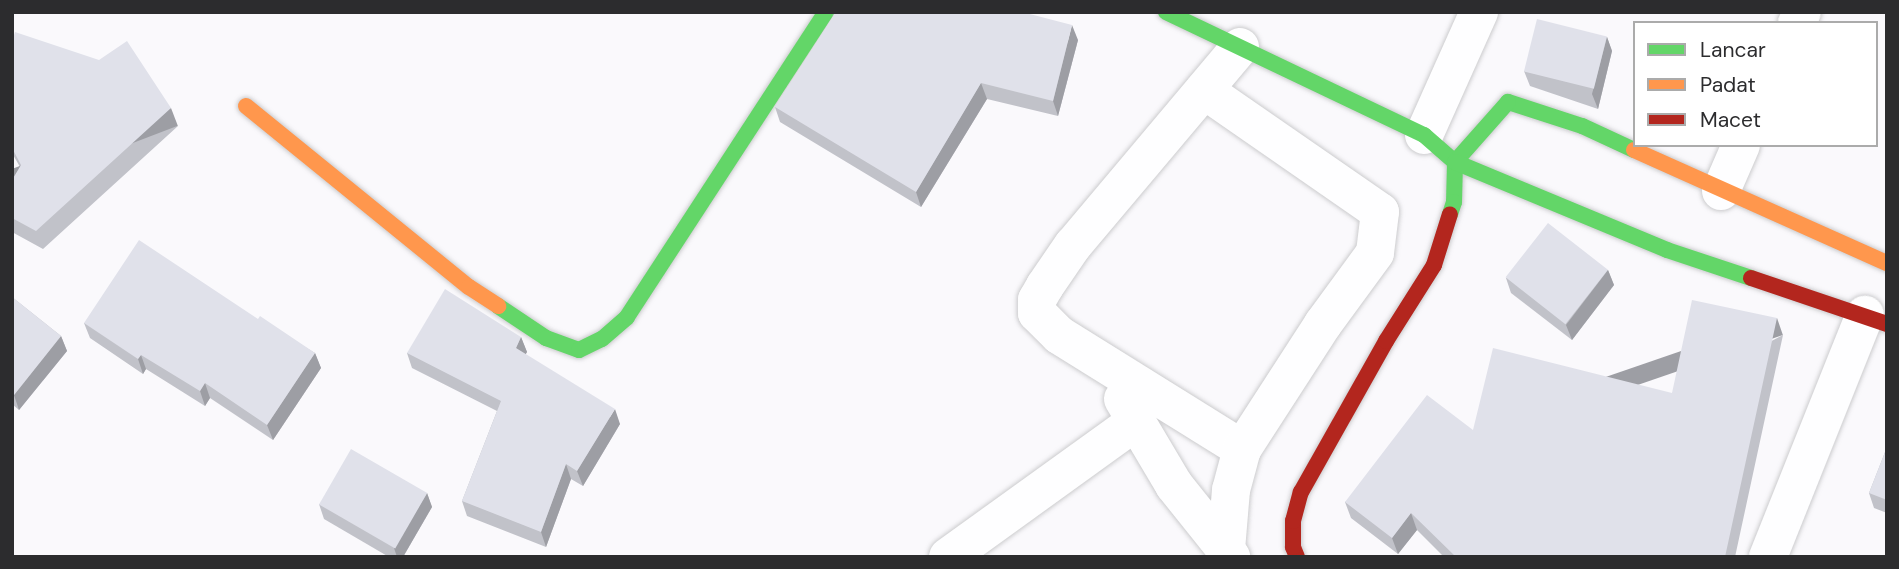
<!DOCTYPE html>
<html>
<head>
<meta charset="utf-8">
<style>
	body { margin:0 }
	#map { position:relative; width:1899px; height:569px; overflow:hidden; background:#faf9fc; font-family:"DM Sans",sans-serif }
	div>[style] { position:absolute }
	[style*='--x'] { left:calc(var(--x)*1px); top:calc(var(--y)*1px); width:calc(var(--w)*1px); rotate:calc(var(--a)*1deg) }
	.roads { filter:drop-shadow(0 0 2px #ccccce) drop-shadow(0 0 2px #ccccce) }
	.street>* { height:38px; margin:-19px; padding:0 19px; transform-origin:19px; border-radius:19px; background:#fefeff }
	.fast>* { height:16px; margin:-8px; padding:0 8px; transform-origin:8px; border-radius:8px; background:#63d668 }
	.slow>* { height:16px; margin:-8px; padding:0 8px; transform-origin:8px; border-radius:8px; background:#ff974d }
	.jam>* { height:16px; margin:-8px; padding:0 8px; transform-origin:8px; border-radius:8px; background:#b3261e }
	.wall>* { inset:0; background:#c1c2c9 }
	.shaded-wall>* { inset:0; background:#9d9ea4; transform-origin:0 0 }
	.building>* { inset:0; background:#e0e1ea; transform-origin:0 0 }
	span { translate:-50% -50%; white-space:nowrap; text-align:center; line-height:1.15; -webkit-text-stroke:5px #fff; paint-order:stroke }
	.frame { position:absolute; inset:0; border:14px solid #2c2c2e; pointer-events:none }
	.legend { position:absolute; left:1633px; top:21px; width:245px; height:126px; box-sizing:border-box; background:#fff; border:2px solid #ababab; margin:0; padding:9px 12px; list-style:none; font-size:21px; color:#2c2c2e }
	.legend li { display:flex; align-items:center; gap:14px; height:35px }
	.legend b { width:35px; border:2px solid #ababab }
</style>
</head>
<body>
<div id="map">
	<div class="roads">
		<div class="street">
			<i style="--x:1797;--y:23;--w:12;--a:-66"></i>
			<i style="--x:1240;--y:47;--w:259;--a:130.1"></i>
			<i style="--x:1073;--y:245;--w:50;--a:124.3"></i>
			<i style="--x:1045;--y:286;--w:16;--a:120"></i>
			<i style="--x:1037;--y:300;--w:13;--a:90"></i>
			<i style="--x:1037;--y:313;--w:31;--a:45"></i>
			<i style="--x:1059;--y:335;--w:216;--a:31.9"></i>
			<i style="--x:1204;--y:90;--w:214;--a:34.7"></i>
			<i style="--x:1380;--y:212;--w:41;--a:97"></i>
			<i style="--x:1375;--y:253;--w:88;--a:126.2"></i>
			<i style="--x:1323;--y:324;--w:149;--a:122.9"></i>
			<i style="--x:1242;--y:449;--w:42;--a:105"></i>
			<i style="--x:1231;--y:490;--w:60;--a:94.8"></i>
			<i style="--x:1226;--y:550;--w:9;--a:54"></i>
			<i style="--x:1424;--y:135;--w:135;--a:-65.9"></i>
			<i style="--x:1721;--y:191;--w:50;--a:-66.5"></i>
			<i style="--x:1123;--y:399;--w:100;--a:59.3"></i>
			<i style="--x:1174;--y:485;--w:83;--a:51.3"></i>
			<i style="--x:948;--y:557;--w:231;--a:-35.8"></i>
			<i style="--x:1768;--y:557;--w:261;--a:-68.2"></i>
		</div>
		<div class="fast">
			<i style="--x:1166;--y:12;--w:286;--a:25.5"></i>
			<i style="--x:1424;--y:135;--w:41;--a:41.1"></i>
			<i style="--x:1455;--y:162;--w:40;--a:91.4"></i>
			<i style="--x:1454;--y:202;--w:13;--a:108"></i>
			<i style="--x:1634;--y:150;--w:57;--a:-155.2"></i>
			<i style="--x:1582;--y:126;--w:78;--a:-162"></i>
			<i style="--x:1508;--y:102;--w:80;--a:131.5"></i>
			<i style="--x:1455;--y:162;--w:230;--a:22.5"></i>
			<i style="--x:1667;--y:250;--w:89;--a:18.4"></i>
			<i style="--x:498;--y:306;--w:58;--a:33.7"></i>
			<i style="--x:546;--y:338;--w:35;--a:20"></i>
			<i style="--x:579;--y:350;--w:25;--a:-26"></i>
			<i style="--x:602;--y:339;--w:33;--a:-41"></i>
			<i style="--x:627;--y:317;--w:364;--a:-56.9"></i>
		</div>
		<div class="slow">
			<i style="--x:246;--y:106;--w:287;--a:39.1"></i>
			<i style="--x:469;--y:287;--w:35;--a:33"></i>
			<i style="--x:1634;--y:150;--w:277;--a:24.1"></i>
		</div>
		<div class="jam">
			<i style="--x:1751;--y:278;--w:144;--a:18.7"></i>
			<i style="--x:1297;--y:557;--w:11;--a:-112"></i>
			<i style="--x:1293;--y:547;--w:26;--a:-90"></i>
			<i style="--x:1293;--y:521;--w:30;--a:-75"></i>
			<i style="--x:1301;--y:492;--w:173;--a:-60.6"></i>
			<i style="--x:1386;--y:341;--w:90;--a:-57.7"></i>
			<i style="--x:1434;--y:265;--w:53;--a:-72.6"></i>
		</div>
	</div>
	<div class="wall">
		<i style="clip-path:polygon(1607px 37px,1612px 51px,1598px 109px,1530px 86px,1524px 71px)"></i>
		<i style="clip-path:polygon(1078px 40px,1058px 116px,987px 99px,921px 207px,780px 122px,775px 107px)"></i>
		<i style="clip-path:polygon(12px 41px,178px 126px,43px 249px,12px 232px,12px 180px,20px 167px,12px 153px)"></i>
		<i style="clip-path:polygon(1608px 270px,1614px 285px,1572px 340px,1511px 293px,1506px 278px)"></i>
		<i style="clip-path:polygon(12px 297px,61px 336px,67px 351px,19px 410px,12px 404px)"></i>
		<i style="clip-path:polygon(258px 319px,315px 353px,321px 368px,273px 440px,210px 398px,205px 406px,146px 369px,143px 374px,90px 338px,84px 323px)"></i>
		<i style="clip-path:polygon(1783px 335px,1735px 557px,1444px 557px,1417px 530px,1398px 554px,1351px 518px,1345px 502px,1473px 430px,1672px 393px)"></i>
		<i style="clip-path:polygon(521px 337px,527px 352px,525px 354px,620px 424px,583px 486px,571px 479px,546px 547px,467px 516px,462px 501px,497px 411px,412px 368px,407px 353px)"></i>
		<i style="clip-path:polygon(1887px 447px,1887px 513px,1874px 508px,1869px 493px)"></i>
		<i style="clip-path:polygon(427px 493px,432px 507px,403px 557px,389px 557px,324px 519px,319px 504px)"></i>
	</div>
	<div class="shaded-wall">
		<i style="clip-path:polygon(1072px 25px,1078px 40px,1058px 116px,1053px 101px)"></i>
		<i style="clip-path:polygon(1607px 37px,1612px 51px,1598px 109px,1592px 94px)"></i>
		<i style="clip-path:polygon(981px 83px,987px 99px,921px 207px,916px 192px)"></i>
		<i style="left:171px;top:108px;width:19px;height:183px;rotate:69deg"></i>
		<i style="clip-path:polygon(1608px 270px,1614px 285px,1572px 340px,1566px 325px)"></i>
		<i style="left:1777px;top:318px;width:18px;height:245px;rotate:71deg"></i>
		<i style="clip-path:polygon(61px 336px,67px 351px,19px 410px,14px 395px)"></i>
		<i style="clip-path:polygon(521px 337px,527px 352px,521px 363px,516px 348px)"></i>
		<i style="clip-path:polygon(315px 353px,321px 368px,273px 440px,267px 425px)"></i>
		<i style="clip-path:polygon(141px 355px,146px 369px,143px 374px,138px 359px)"></i>
		<i style="clip-path:polygon(205px 383px,210px 398px,205px 406px,200px 391px)"></i>
		<i style="clip-path:polygon(615px 409px,620px 424px,583px 486px,577px 471px)"></i>
		<i style="clip-path:polygon(566px 464px,571px 479px,546px 547px,541px 532px)"></i>
		<i style="clip-path:polygon(427px 493px,432px 507px,403px 557px,397px 557px,394px 548px)"></i>
		<i style="clip-path:polygon(1411px 513px,1417px 530px,1398px 554px,1392px 538px)"></i>
	</div>
	<div class="building">
		<i style="clip-path:polygon(836px 12px,1022px 12px,1072px 25px,1053px 101px,981px 83px,916px 192px,775px 107px)"></i>
		<i style="left:1537px;top:19px;width:72px;height:54px;rotate:14deg"></i>
		<i style="clip-path:polygon(15px 32px,99px 60px,127px 41px,171px 108px,36px 231px,12px 218px,12px 180px,21px 165px,12px 148px,12px 41px)"></i>
		<i style="left:1548px;top:223px;width:76px;height:69px;rotate:38deg"></i>
		<i style="clip-path:polygon(139px 240px,258px 319px,260px 316px,315px 353px,267px 425px,205px 383px,200px 391px,141px 355px,138px 359px,84px 323px)"></i>
		<i style="clip-path:polygon(445px 289px,521px 337px,516px 348px,615px 409px,577px 471px,566px 464px,541px 532px,462px 501px,501px 401px,407px 353px)"></i>
		<i style="clip-path:polygon(12px 297px,61px 336px,14px 395px,12px 394px)"></i>
		<i style="clip-path:polygon(1692px 300px,1777px 318px,1725px 557px,1456px 557px,1411px 513px,1392px 538px,1345px 502px,1427px 395px,1473px 430px,1493px 348px,1672px 393px)"></i>
		<i style="clip-path:polygon(1887px 447px,1887px 500px,1869px 493px)"></i>
		<i style="left:351px;top:449px;width:88px;height:64px;rotate:30deg"></i>
	</div>
	<div class="frame"></div>
	<ul class="legend">
	<li><b style="height:9px;background:#63d668"></b>Lancar</li>
	<li><b style="height:9px;background:#ff974d"></b>Padat</li>
	<li><b style="height:9px;background:#b3261e"></b>Macet</li>
	</ul>
</div>
</body>
</html>
